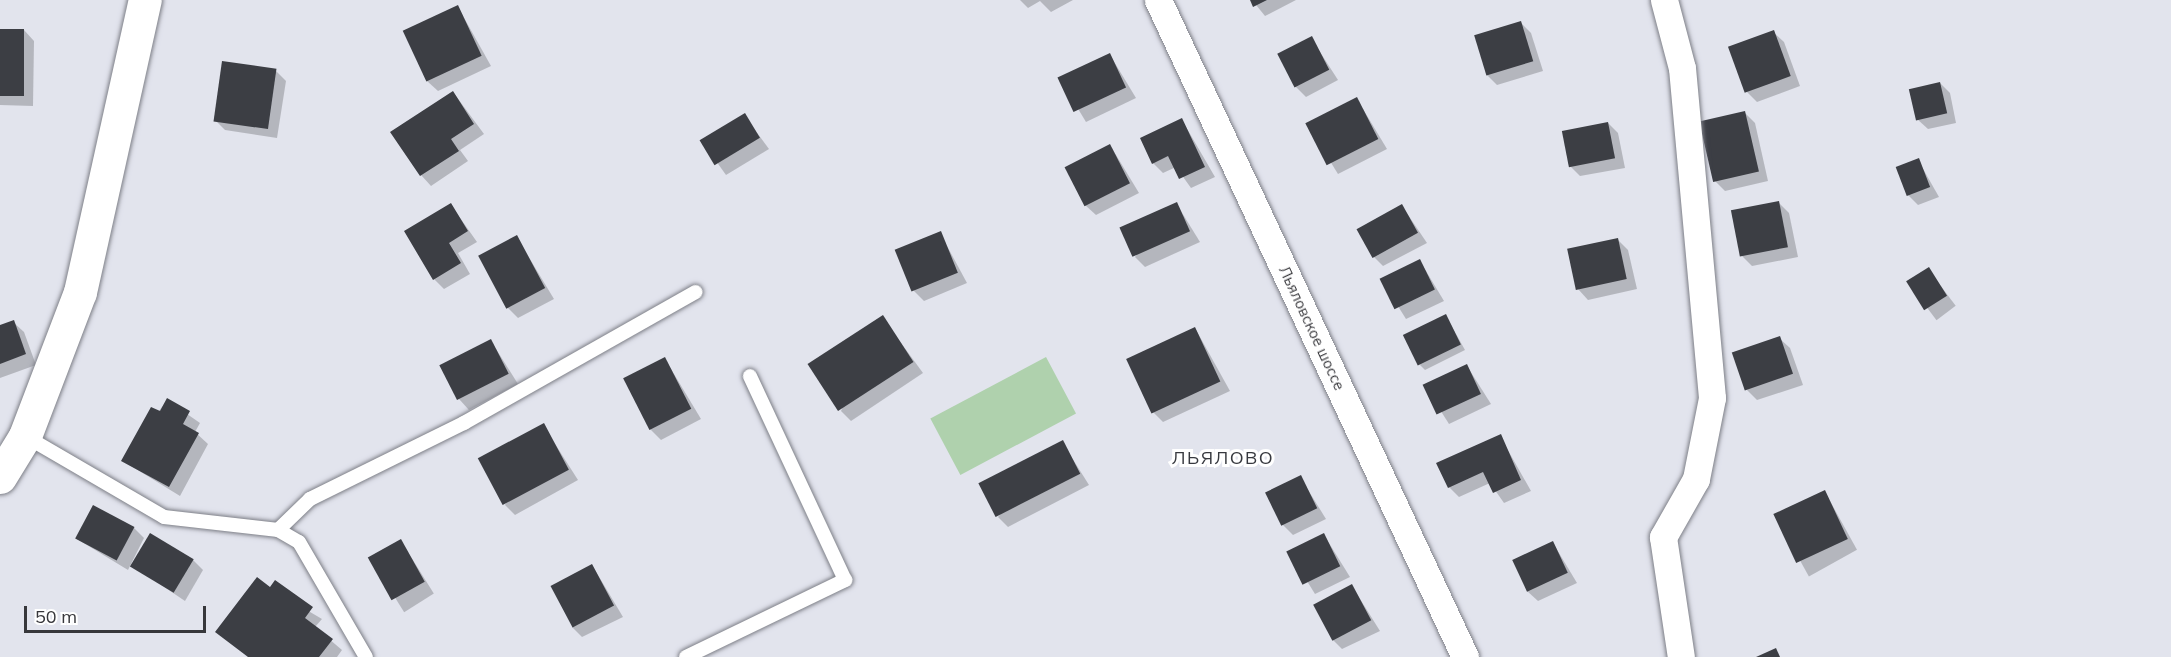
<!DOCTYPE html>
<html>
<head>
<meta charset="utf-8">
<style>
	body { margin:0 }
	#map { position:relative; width:2171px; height:657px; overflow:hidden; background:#e2e4ed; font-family:Mulish,sans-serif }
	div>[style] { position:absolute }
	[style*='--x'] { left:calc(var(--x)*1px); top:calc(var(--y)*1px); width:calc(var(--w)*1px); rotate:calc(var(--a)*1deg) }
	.green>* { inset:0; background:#afd1ad; transform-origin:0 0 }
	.shadow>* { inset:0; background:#0003; transform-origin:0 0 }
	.building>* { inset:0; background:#3c3e44; transform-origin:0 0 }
	.roads { filter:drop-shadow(0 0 2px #7d7f87) drop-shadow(0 0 2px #7d7f87) }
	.service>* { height:14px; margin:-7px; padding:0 7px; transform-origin:7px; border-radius:7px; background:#fff }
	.minor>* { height:27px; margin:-13.5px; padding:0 13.5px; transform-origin:13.5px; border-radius:13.5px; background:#fff }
	.tertiary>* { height:33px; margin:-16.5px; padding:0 16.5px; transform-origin:16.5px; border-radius:16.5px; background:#fff }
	span { translate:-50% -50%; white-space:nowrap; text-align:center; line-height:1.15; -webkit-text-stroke:6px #fff; paint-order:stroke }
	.street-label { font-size:15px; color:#37373b }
	.quarter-label { font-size:18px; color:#37393f; letter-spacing:1.5px }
	.scale { position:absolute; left:24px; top:606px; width:182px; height:27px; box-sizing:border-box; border:3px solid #37373b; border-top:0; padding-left:8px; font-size:18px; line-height:21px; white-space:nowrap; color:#37373b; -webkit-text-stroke:4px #fff; paint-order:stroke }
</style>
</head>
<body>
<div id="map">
	<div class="green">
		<i style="left:1046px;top:357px;width:64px;height:131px;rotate:62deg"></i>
	</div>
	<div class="shadow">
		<i style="clip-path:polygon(1020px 0,1073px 0,1051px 12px,1040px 1px,1028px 8px)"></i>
		<i style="clip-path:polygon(1252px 0,1296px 0,1265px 16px)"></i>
		<i style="clip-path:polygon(458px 7px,491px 66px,438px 91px,427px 81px)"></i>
		<i style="clip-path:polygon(1521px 23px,1531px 33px,1543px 71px,1497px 85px,1487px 75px)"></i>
		<i style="clip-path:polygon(0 30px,24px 30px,34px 41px,33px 106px,0 105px)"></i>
		<i style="clip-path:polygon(1773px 32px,1784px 42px,1800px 86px,1757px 102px,1747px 92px)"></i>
		<i style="clip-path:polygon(1311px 38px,1338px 80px,1306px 97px,1296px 87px)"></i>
		<i style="clip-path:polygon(1110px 55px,1136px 98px,1086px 122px,1060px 79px)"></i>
		<i style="clip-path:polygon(276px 71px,286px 81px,277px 138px,225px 130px,215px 120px)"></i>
		<i style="clip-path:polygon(1940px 83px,1950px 93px,1956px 123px,1928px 129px,1917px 119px)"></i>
		<i style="clip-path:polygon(453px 92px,484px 134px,460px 150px,468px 161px,431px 186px,421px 175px)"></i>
		<i style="clip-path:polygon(1357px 99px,1387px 149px,1338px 174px,1307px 124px)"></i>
		<i style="clip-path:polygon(1745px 113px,1755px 123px,1768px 181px,1725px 191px,1714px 180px)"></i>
		<i style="clip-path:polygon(744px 115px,769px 149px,726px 175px,701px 140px)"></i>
		<i style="clip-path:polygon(1182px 120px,1215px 177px,1191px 188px,1176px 167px,1163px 173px,1153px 163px)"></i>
		<i style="clip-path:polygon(1608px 123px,1618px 133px,1625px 168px,1580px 176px,1570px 166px)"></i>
		<i style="clip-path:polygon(1110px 145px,1139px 193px,1096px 215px,1085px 205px)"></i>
		<i style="clip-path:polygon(1918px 160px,1939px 197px,1918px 205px,1908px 195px)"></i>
		<i style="clip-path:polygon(1176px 203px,1200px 242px,1145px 267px,1135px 257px)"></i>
		<i style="clip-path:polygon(1779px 203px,1789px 213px,1798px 257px,1752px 266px,1742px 256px)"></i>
		<i style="clip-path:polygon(451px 205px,477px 242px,458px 253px,470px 274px,444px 289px,434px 279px)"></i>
		<i style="clip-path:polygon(1402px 206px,1427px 243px,1383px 266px,1373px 256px)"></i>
		<i style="clip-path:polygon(940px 233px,967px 283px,924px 301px,914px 291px)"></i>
		<i style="clip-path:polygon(516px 236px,554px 299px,518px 318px,508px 308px)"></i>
		<i style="clip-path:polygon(1617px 239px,1628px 250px,1637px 289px,1588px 300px,1578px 289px)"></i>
		<i style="clip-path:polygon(1420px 261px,1444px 301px,1406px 319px,1381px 279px)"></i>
		<i style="left:1928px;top:269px;width:46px;height:24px;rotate:53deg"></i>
		<i style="clip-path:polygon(1446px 316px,1465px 350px,1425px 370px,1420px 365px)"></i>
		<i style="clip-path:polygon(882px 317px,923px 373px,851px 421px,841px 411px)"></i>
		<i style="clip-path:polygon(13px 322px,24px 332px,36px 365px,0 378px,0 326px)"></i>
		<i style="clip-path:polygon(1195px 328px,1230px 391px,1163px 422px,1153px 412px)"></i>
		<i style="clip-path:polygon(1779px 338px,1790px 348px,1803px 385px,1757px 400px,1747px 390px)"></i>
		<i style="clip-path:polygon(491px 341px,518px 384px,469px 410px,459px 399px)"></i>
		<i style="clip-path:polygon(665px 359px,701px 419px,661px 440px,650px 429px)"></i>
		<i style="clip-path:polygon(1467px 366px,1491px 404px,1449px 424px,1425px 386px)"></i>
		<i style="clip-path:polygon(167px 400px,200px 423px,195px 432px,208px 444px,180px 496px,123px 461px)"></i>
		<i style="clip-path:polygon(543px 425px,578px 480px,515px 515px,505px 505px)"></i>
		<i style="clip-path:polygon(1500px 436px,1531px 491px,1504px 503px,1490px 483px,1459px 497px,1449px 487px)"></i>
		<i style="clip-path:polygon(1062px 442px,1089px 485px,1008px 527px,998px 517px)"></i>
		<i style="clip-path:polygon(1300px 477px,1326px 519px,1293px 535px,1283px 525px)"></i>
		<i style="left:1825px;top:492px;width:66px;height:55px;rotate:61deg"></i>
		<i style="clip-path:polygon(134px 528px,144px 538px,128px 570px,77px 539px)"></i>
		<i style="clip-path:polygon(1324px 535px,1350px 577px,1315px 594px,1289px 552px)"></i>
		<i style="left:401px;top:541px;width:62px;height:35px;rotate:58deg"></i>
		<i style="clip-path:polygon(1553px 543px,1577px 583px,1538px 601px,1527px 591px)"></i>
		<i style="clip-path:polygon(193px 560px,203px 570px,185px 601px,133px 566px)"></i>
		<i style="clip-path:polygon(592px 565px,623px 617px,582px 637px,572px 627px)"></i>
		<i style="clip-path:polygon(1352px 586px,1380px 631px,1342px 649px,1332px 639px)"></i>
		<i style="clip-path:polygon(271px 589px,322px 619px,315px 627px,342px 650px,337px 657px,250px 657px,217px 632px)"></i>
	</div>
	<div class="building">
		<i style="clip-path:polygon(1250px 0,1267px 0,1253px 7px)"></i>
		<i style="left:458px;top:5px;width:56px;height:61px;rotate:65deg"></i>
		<i style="left:1521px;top:21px;width:42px;height:49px;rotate:73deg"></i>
		<i style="left:0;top:29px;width:24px;height:67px"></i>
		<i style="left:1774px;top:30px;width:49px;height:49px;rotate:70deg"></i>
		<i style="left:1312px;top:36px;width:38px;height:39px;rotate:63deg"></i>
		<i style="left:1110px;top:53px;width:38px;height:58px;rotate:65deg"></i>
		<i style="left:222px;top:61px;width:55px;height:61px;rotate:8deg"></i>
		<i style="left:1940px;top:82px;width:32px;height:32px;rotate:77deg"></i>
		<i style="clip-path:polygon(453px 91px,474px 124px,451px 139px,459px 151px,420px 176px,390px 132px)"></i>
		<i style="left:1357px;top:97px;width:47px;height:58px;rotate:63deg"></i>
		<i style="left:1745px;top:111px;width:62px;height:47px;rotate:77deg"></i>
		<i style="left:745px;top:113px;width:29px;height:53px;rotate:59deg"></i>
		<i style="clip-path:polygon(1182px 118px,1205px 167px,1179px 179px,1168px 156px,1152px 164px,1140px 138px)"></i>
		<i style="left:1608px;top:122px;width:37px;height:47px;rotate:79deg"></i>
		<i style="left:1110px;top:144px;width:44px;height:51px;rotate:63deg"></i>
		<i style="left:1919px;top:158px;width:31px;height:25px;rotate:69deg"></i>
		<i style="left:1779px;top:201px;width:47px;height:49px;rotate:79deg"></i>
		<i style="left:1177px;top:202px;width:32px;height:63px;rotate:66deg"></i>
		<i style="clip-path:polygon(451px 203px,468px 231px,449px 243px,461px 263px,433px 280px,404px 231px)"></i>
		<i style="left:1402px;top:204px;width:33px;height:52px;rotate:61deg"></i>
		<i style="left:941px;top:231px;width:45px;height:50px;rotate:68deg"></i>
		<i style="left:517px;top:235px;width:60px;height:44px;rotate:62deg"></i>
		<i style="left:1618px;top:238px;width:42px;height:52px;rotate:78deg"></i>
		<i style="left:1420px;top:259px;width:34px;height:45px;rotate:64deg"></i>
		<i style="left:1929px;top:267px;width:34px;height:27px;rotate:58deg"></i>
		<i style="left:1446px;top:314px;width:34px;height:48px;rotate:64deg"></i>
		<i style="left:883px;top:315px;width:56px;height:90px;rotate:57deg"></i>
		<i style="clip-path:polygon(14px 320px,26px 354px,0 364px,0 325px)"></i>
		<i style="left:1195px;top:327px;width:60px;height:76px;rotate:65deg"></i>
		<i style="left:1780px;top:336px;width:40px;height:51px;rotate:71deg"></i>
		<i style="left:491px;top:339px;width:39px;height:58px;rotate:63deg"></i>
		<i style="left:665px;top:357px;width:58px;height:47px;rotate:63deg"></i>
		<i style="left:1467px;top:364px;width:33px;height:49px;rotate:65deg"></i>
		<i style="clip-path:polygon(167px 398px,190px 411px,183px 424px,199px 433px,169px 487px,121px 461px,151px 407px,160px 411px)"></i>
		<i style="left:544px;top:423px;width:53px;height:75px;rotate:62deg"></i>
		<i style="clip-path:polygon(1501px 434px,1521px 480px,1493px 493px,1483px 472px,1448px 488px,1436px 463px)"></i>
		<i style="left:1063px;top:440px;width:38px;height:95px;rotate:63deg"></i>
		<i style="left:1301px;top:475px;width:37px;height:40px;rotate:64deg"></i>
		<i style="left:1825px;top:490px;width:54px;height:57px;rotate:65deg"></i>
		<i style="left:93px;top:505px;width:47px;height:38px;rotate:28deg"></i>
		<i style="left:150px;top:533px;width:51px;height:39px;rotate:31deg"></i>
		<i style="left:1324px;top:533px;width:37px;height:42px;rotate:64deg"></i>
		<i style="left:401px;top:539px;width:49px;height:38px;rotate:61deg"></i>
		<i style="left:1553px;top:541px;width:35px;height:45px;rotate:65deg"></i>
		<i style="left:592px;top:564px;width:47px;height:47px;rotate:62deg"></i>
		<i style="clip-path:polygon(257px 577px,270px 587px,275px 580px,313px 607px,305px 618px,333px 639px,319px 657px,248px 657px,215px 632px)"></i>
		<i style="left:1352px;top:584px;width:41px;height:44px;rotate:62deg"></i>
		<i style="clip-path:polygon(1776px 648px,1780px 657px,1756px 657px)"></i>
	</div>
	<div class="roads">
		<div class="service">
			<i style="--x:25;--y:436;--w:161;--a:30.2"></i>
			<i style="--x:164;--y:517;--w:115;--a:6.5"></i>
			<i style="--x:278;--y:530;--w:24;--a:30"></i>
			<i style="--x:299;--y:542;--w:133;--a:59.8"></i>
			<i style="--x:278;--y:530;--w:45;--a:-44.1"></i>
			<i style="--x:310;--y:499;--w:172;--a:-26.3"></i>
			<i style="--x:464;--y:423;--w:266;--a:-29.5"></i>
			<i style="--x:686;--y:657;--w:177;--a:-25.8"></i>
			<i style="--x:845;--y:580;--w:225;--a:-115"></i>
		</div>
		<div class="minor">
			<i style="--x:1158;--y:0;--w:725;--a:64.95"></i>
			<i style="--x:1664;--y:0;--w:70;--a:75.2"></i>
			<i style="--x:1682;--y:68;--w:331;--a:84.8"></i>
			<i style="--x:1712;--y:398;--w:83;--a:101.2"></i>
			<i style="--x:1696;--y:479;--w:67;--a:119.6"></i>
			<i style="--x:1663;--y:537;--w:121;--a:81.5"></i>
		</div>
		<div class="tertiary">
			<i style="--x:0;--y:477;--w:48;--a:-58.6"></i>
			<i style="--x:25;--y:436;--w:154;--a:-69.1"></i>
			<i style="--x:80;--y:292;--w:299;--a:-77.5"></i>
		</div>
	</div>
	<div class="street-label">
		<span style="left:1312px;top:328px;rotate:65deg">Льяловское шоссе</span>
	</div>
	<div class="quarter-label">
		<span style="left:1223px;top:458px">ЛЬЯЛОВО</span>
	</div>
	<div class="scale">50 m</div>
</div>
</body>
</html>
